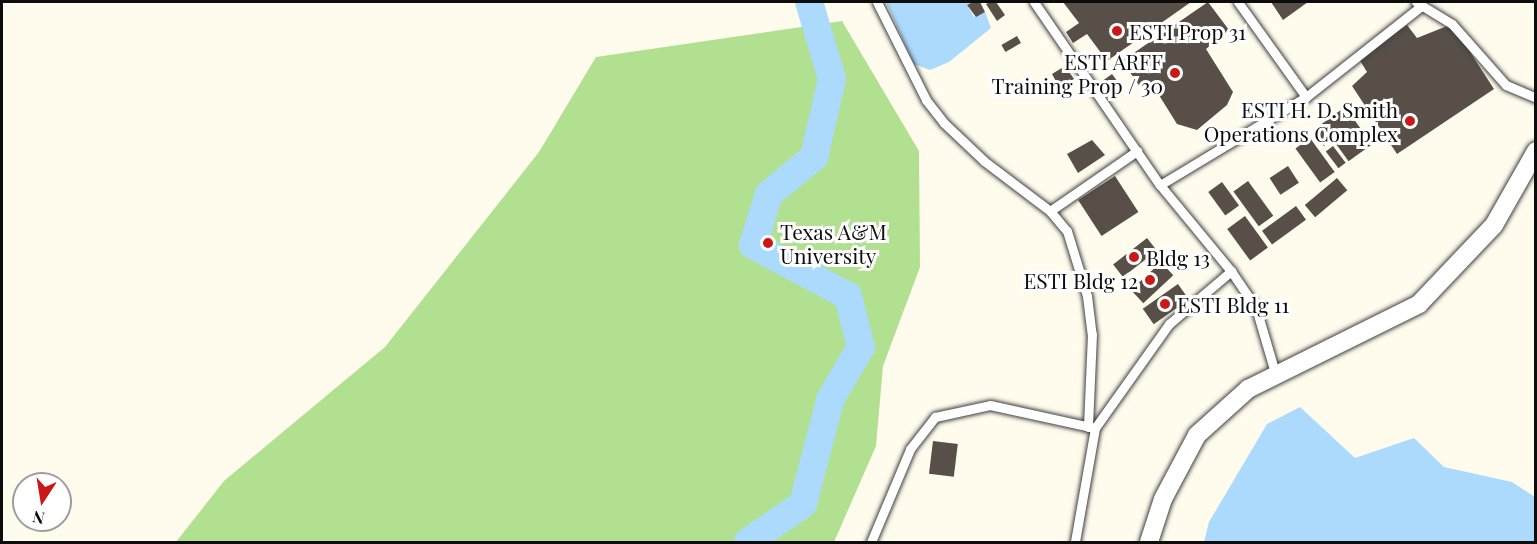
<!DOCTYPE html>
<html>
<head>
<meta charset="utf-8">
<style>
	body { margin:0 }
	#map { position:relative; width:1537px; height:544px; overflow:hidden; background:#fffced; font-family:"Playfair Display",serif }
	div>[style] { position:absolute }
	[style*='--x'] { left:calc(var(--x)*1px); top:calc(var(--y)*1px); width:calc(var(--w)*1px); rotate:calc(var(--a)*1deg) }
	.forest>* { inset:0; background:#b0e090 }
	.water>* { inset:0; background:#abdafc }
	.river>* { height:28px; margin:-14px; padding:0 14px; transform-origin:14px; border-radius:14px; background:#abdafc }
	.building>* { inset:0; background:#574f48; transform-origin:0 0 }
	.roads { filter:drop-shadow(0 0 2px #404040) drop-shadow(0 0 2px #404040) }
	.lane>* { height:9px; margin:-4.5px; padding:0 4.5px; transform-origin:4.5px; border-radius:4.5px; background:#fff }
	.street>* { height:18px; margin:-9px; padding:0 9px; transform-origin:9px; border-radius:9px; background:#fff }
	.dots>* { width:16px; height:16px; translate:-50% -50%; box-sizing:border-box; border:3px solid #fff; border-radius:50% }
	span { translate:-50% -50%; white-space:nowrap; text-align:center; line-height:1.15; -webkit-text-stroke:6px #fff; paint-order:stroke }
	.poi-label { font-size:21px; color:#0d0d0d }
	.left { translate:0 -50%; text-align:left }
	.right { translate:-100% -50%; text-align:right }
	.frame { position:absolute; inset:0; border:3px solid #0d0d0d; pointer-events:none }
	.north { position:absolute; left:12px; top:472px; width:60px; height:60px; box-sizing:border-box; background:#fff; border:2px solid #9e9e9e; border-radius:50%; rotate:192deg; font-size:16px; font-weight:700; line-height:24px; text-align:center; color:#0d0d0d }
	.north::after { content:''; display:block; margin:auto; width:21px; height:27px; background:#cb1817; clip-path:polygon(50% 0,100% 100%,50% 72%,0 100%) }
</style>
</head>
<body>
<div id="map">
	<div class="forest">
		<i style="clip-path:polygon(842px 21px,919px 151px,920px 267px,883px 366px,876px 446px,834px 542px,176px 542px,224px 481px,385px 347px,539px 152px,596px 57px)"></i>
	</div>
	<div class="water">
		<i style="clip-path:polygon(886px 2px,973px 2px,967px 5px,974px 17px,985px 12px,991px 28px,949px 62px,930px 70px,914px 64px)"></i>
		<i style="clip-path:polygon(1300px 407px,1355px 458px,1414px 438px,1444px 467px,1512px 482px,1535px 497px,1535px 542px,1204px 542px,1209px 522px,1267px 424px)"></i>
	</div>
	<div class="river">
		<i style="--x:748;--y:542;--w:67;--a:-34.6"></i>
		<i style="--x:803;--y:504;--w:107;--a:-75.4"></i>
		<i style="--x:830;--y:400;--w:61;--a:-59.7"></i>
		<i style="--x:861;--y:347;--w:53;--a:-104.3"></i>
		<i style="--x:848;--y:296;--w:108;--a:-151.8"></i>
		<i style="--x:753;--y:245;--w:53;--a:-72.6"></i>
		<i style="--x:769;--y:194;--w:58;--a:-39.4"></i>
		<i style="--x:814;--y:157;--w:80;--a:-77"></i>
		<i style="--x:832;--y:79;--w:80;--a:-106.6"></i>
	</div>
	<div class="building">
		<i style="clip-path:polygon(973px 2px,980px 2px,985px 12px,976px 17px,967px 5px)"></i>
		<i style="clip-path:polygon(990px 2px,996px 2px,1005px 15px,997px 21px,986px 4px)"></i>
		<i style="clip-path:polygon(1063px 2px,1191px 2px,1107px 61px,1087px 34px,1073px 43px,1066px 32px,1079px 23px)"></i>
		<i style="clip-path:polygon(1208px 2px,1229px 30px,1206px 49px,1233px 92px,1227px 105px,1197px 130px,1177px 124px,1152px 84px,1143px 91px,1122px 61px)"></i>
		<i style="clip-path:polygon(1271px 2px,1308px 2px,1283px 20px)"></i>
		<i style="clip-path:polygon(1452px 24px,1494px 89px,1397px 154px,1352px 86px,1367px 72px,1359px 59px,1407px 25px,1417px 38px)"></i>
		<i style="left:1017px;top:36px;width:8px;height:18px;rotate:60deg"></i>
		<i style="clip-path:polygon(1065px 66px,1074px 79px,1059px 87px,1052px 74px)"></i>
		<i style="left:1112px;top:74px;width:14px;height:15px;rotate:54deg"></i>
		<i style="left:1345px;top:107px;width:46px;height:29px;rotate:54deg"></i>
		<i style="left:1321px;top:127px;width:17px;height:9px;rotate:54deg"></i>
		<i style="left:1310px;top:138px;width:42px;height:18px;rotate:54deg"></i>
		<i style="clip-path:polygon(1092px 140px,1105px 155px,1078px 173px,1067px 154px)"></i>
		<i style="left:1333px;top:146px;width:21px;height:9px;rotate:53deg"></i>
		<i style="left:1288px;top:166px;width:20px;height:22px;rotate:57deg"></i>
		<i style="left:1115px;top:176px;width:43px;height:44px;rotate:57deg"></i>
		<i style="left:1337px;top:178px;width:16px;height:42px;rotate:50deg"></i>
		<i style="left:1248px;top:181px;width:43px;height:18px;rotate:54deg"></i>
		<i style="left:1222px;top:182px;width:29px;height:17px;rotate:54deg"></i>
		<i style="left:1296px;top:206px;width:17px;height:42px;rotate:54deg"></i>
		<i style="left:1245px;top:216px;width:39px;height:22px;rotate:54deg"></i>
		<i style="left:1147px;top:238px;width:16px;height:43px;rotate:52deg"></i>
		<i style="left:1161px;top:262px;width:18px;height:41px;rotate:47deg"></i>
		<i style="left:1178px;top:284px;width:19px;height:43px;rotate:55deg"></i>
		<i style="left:933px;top:441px;width:25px;height:33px;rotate:7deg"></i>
	</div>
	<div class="roads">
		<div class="lane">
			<i style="--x:877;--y:2;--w:110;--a:63.4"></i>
			<i style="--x:926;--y:100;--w:29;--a:52"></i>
			<i style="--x:944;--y:123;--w:55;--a:43.5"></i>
			<i style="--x:984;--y:161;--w:83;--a:37.1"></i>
			<i style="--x:1050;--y:211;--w:26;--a:50"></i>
			<i style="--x:1067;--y:231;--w:68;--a:72.9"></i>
			<i style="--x:1087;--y:296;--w:38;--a:83"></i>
			<i style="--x:1092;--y:334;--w:93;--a:92.5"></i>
			<i style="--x:1034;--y:2;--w:222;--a:55.5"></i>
			<i style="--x:1160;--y:185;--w:112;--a:50.5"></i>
			<i style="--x:1231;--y:271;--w:45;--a:56"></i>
			<i style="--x:1256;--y:308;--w:71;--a:73.6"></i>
			<i style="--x:1238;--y:2;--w:117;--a:54.4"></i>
			<i style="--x:1416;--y:2;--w:42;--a:31.4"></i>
			<i style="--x:1452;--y:24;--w:81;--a:48.5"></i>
			<i style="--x:1506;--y:85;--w:33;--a:23"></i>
			<i style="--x:1160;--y:185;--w:170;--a:-31.1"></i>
			<i style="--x:1306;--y:97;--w:145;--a:-38.3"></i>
			<i style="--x:1050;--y:211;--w:106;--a:-34.6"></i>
			<i style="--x:1095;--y:428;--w:128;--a:-54.6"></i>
			<i style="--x:1169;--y:324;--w:82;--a:-40.5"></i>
			<i style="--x:871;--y:542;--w:101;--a:-67.2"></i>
			<i style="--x:910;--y:449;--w:41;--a:-52"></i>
			<i style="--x:935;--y:417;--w:56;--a:-12.3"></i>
			<i style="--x:990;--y:405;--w:107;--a:12.4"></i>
			<i style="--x:1095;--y:428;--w:116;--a:100"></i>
		</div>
		<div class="street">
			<i style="--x:1149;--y:542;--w:45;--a:-72"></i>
			<i style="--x:1163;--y:499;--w:72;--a:-62"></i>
			<i style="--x:1197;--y:435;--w:69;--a:-42"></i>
			<i style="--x:1248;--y:389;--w:191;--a:-26.4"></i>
			<i style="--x:1419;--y:304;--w:109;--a:-46.5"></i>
			<i style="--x:1494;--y:225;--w:85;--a:-60.4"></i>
		</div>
	</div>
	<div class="dots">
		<i style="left:1117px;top:31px;background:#cb1817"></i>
		<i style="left:1175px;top:73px;background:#cb1817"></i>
		<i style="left:1410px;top:121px;background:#cb1817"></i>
		<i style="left:768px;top:243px;background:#cb1817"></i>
		<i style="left:1134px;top:257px;background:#cb1817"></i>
		<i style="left:1150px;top:280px;background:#cb1817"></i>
		<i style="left:1165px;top:304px;background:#cb1817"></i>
	</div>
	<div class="poi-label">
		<span class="left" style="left:1129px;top:31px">ESTI Prop 31</span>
		<span class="right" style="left:1163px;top:73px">ESTI ARFF<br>Training Prop / 30</span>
		<span class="right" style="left:1398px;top:121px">ESTI H. D. Smith<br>Operations Complex</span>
		<span class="left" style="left:780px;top:243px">Texas A&amp;M<br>University</span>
		<span class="left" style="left:1146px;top:257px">Bldg 13</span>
		<span class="right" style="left:1138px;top:280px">ESTI Bldg 12</span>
		<span class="left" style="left:1177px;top:304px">ESTI Bldg 11</span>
	</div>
	<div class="frame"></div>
	<div class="north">N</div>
</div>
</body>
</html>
